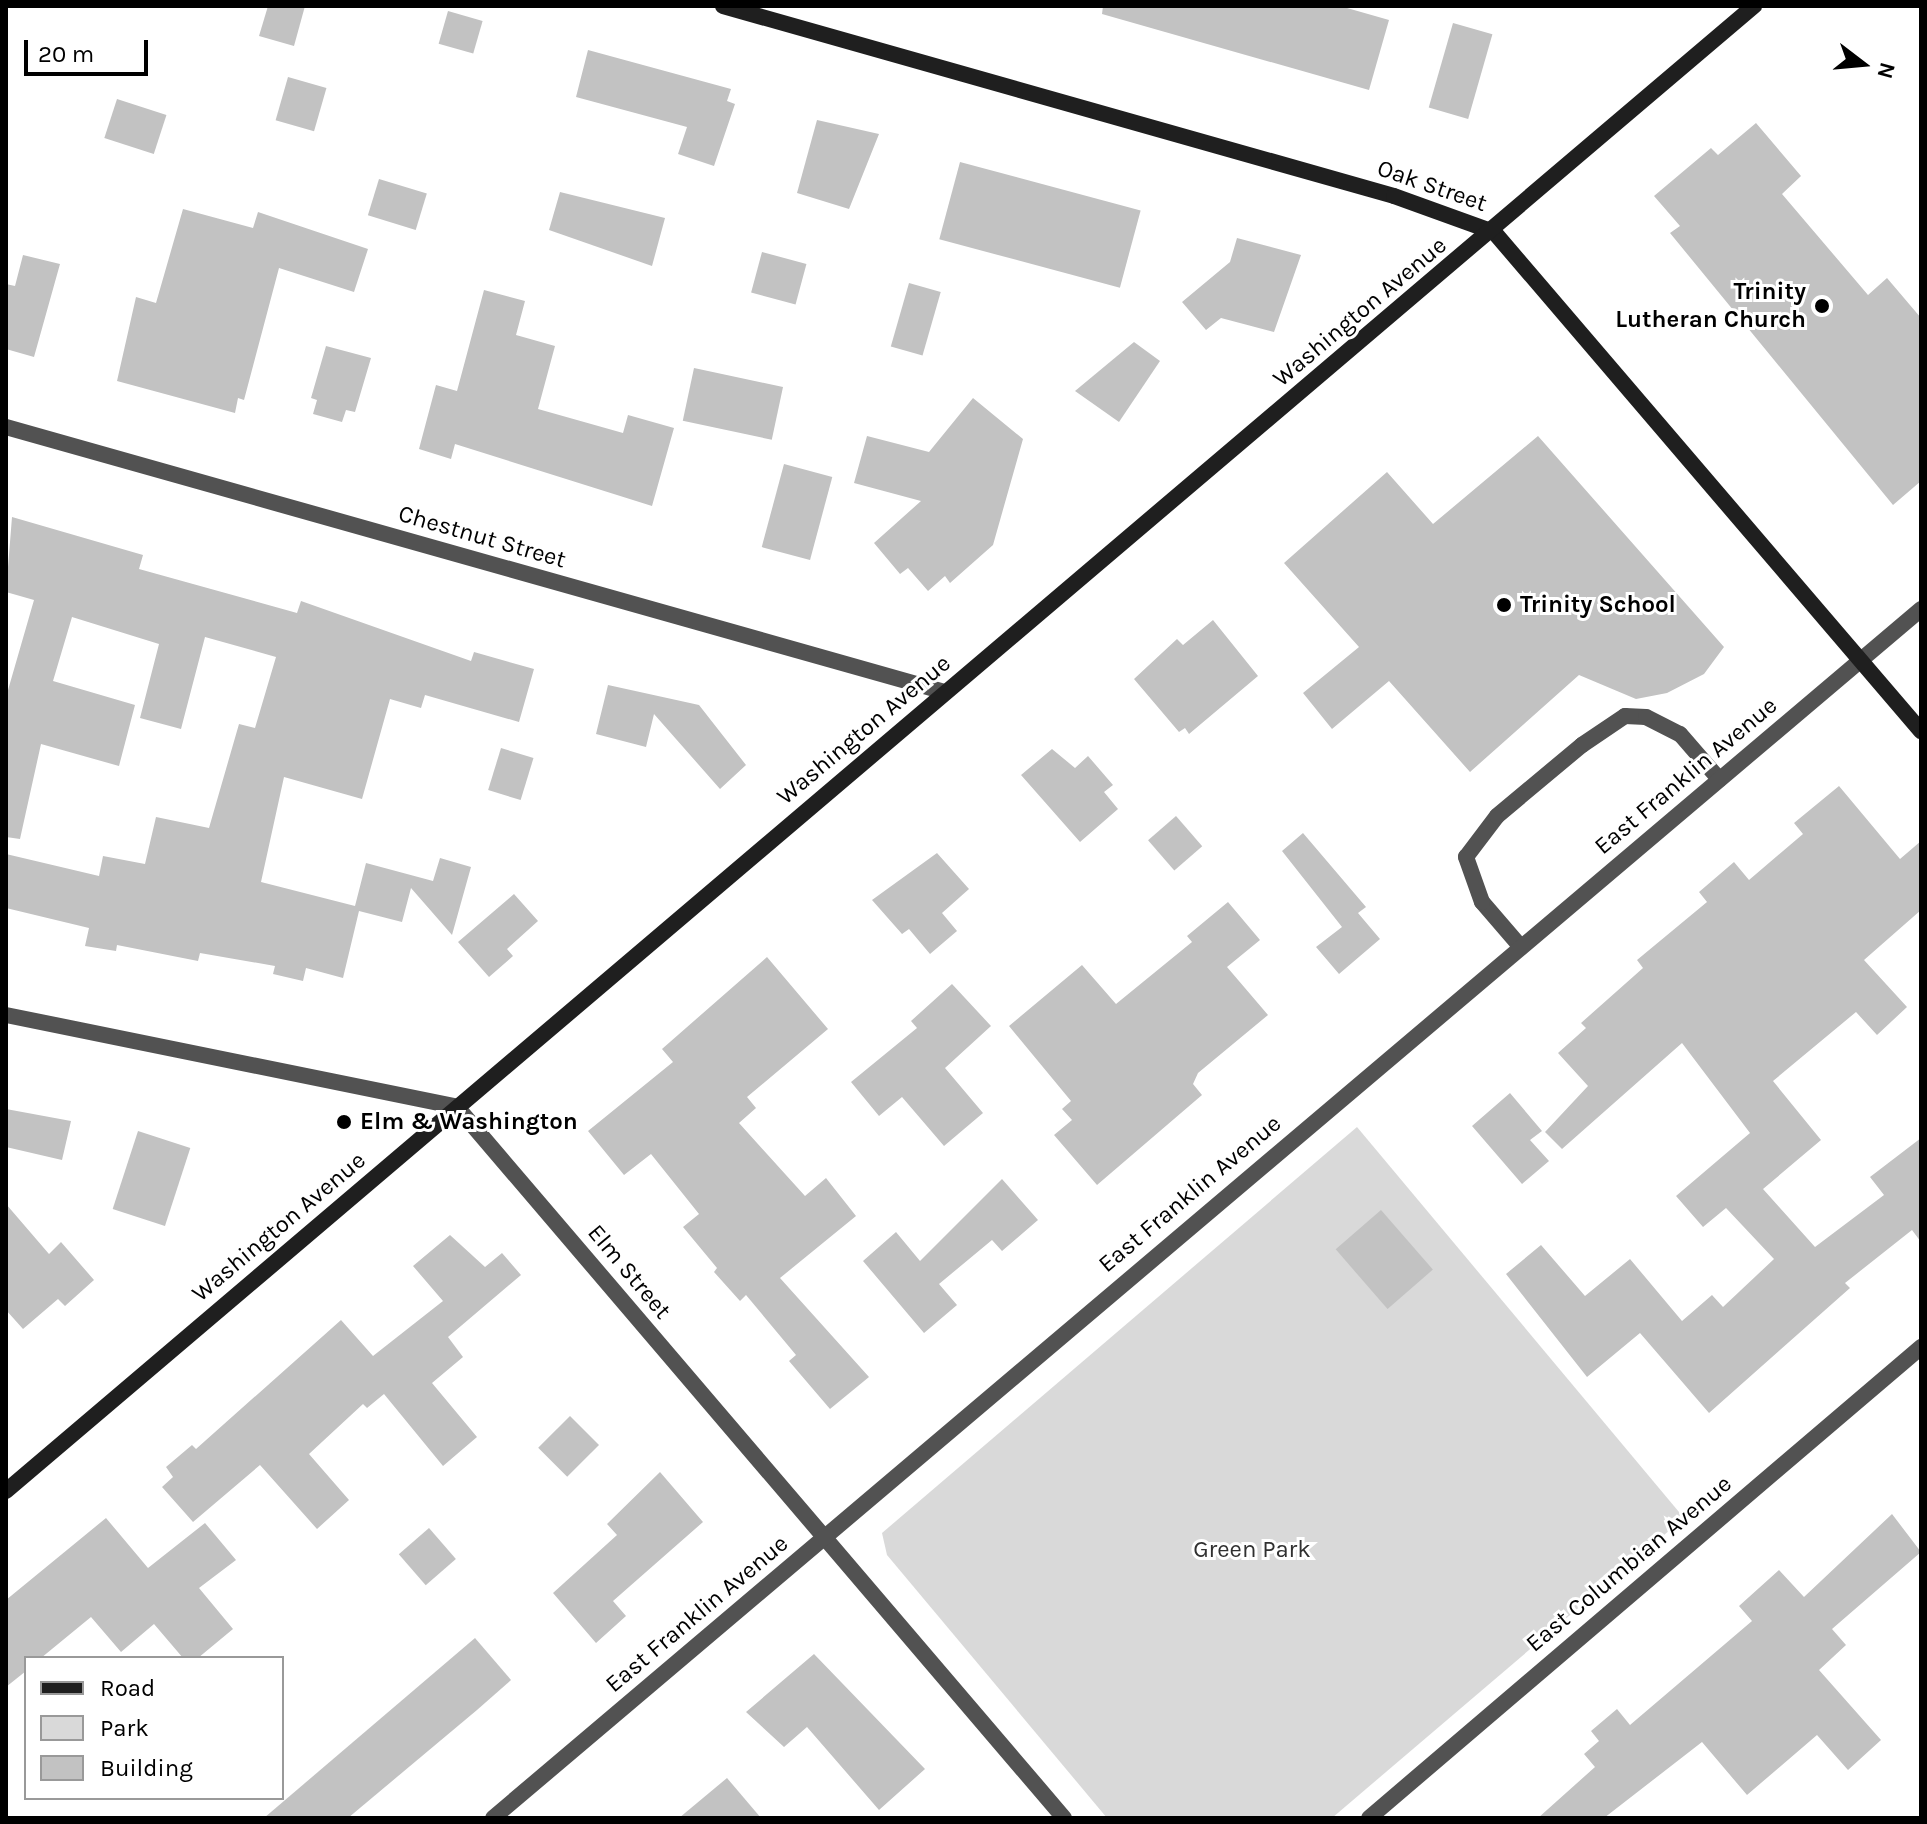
<!DOCTYPE html>
<html>
<head>
<meta charset="utf-8">
<style>
	body { margin:0 }
	#map { position:relative; width:1927px; height:1824px; overflow:hidden; background:#fff; font-family:Karla,sans-serif }
	div>[style] { position:absolute }
	[style*='--x'] { left:calc(var(--x)*1px); top:calc(var(--y)*1px); width:calc(var(--w)*1px); rotate:calc(var(--a)*1deg) }
	.green>* { inset:0; background:#d9d9d9 }
	.building>* { inset:0; background:#c2c2c2; transform-origin:0 0 }
	.lane>* { height:16px; margin:-8px; padding:0 8px; transform-origin:8px; border-radius:8px; background:#525252 }
	.street>* { height:16px; margin:-8px; padding:0 8px; transform-origin:8px; border-radius:8px; background:#525252 }
	.secondary>* { height:16px; margin:-8px; padding:0 8px; transform-origin:8px; border-radius:8px; background:#1f1f1f }
	.dots>* { width:22px; height:22px; translate:-50% -50%; box-sizing:border-box; border:4px solid #fff; border-radius:50% }
	span { translate:-50% -50%; white-space:nowrap; text-align:center; line-height:1.15; -webkit-text-stroke:6px #fff; paint-order:stroke }
	.street-label { font-size:24px; color:#000 }
	.poi-label { font-size:24px; color:#000; font-weight:700 }
	.right { translate:-100% -50%; text-align:right }
	.left { translate:0 -50%; text-align:left }
	.park-label { font-size:24px; color:#303030 }
	.frame { position:absolute; inset:0; border:8px solid #000; pointer-events:none }
	.legend { position:absolute; left:24px; top:1656px; width:260px; height:144px; box-sizing:border-box; background:#fff; border:2px solid #999; margin:0; padding:10px 14px; list-style:none; font-size:24px; color:#000 }
	.legend li { display:flex; align-items:center; gap:16px; height:40px }
	.legend b { width:40px; border:2px solid #999 }
	.north { position:absolute; left:1823px; top:24px; width:80px; height:80px; -webkit-text-stroke:6px #fff; paint-order:stroke; rotate:106deg; font-size:22px; font-weight:700; line-height:32px; text-align:center; color:#000 }
	.north::after { content:''; display:block; margin:auto; width:28px; height:36px; background:#000; clip-path:polygon(50% 0,100% 100%,50% 72%,0 100%) }
	.scale { position:absolute; left:24px; top:40px; width:124px; height:36px; box-sizing:border-box; border:4px solid #000; border-top:0; padding-left:10px; font-size:24px; line-height:28px; white-space:nowrap; color:#000; -webkit-text-stroke:6px #fff; paint-order:stroke }
</style>
</head>
<body>
<div id="map">
	<div class="green">
		<i style="clip-path:polygon(1357px 1127px,1684px 1518px,1332px 1818px,1107px 1818px,887px 1555px,882px 1533px)"></i>
	</div>
	<div class="building">
		<i style="clip-path:polygon(268px 6px,305px 6px,294px 46px,259px 36px)"></i>
		<i style="clip-path:polygon(1103px 6px,1340px 6px,1389px 20px,1369px 90px,1102px 14px)"></i>
		<i style="left:448px;top:11px;width:36px;height:34px;rotate:16deg"></i>
		<i style="left:1453px;top:23px;width:41px;height:88px;rotate:16deg"></i>
		<i style="clip-path:polygon(588px 50px,731px 89px,727px 101px,735px 104px,714px 166px,678px 154px,687px 127px,576px 97px)"></i>
		<i style="left:288px;top:77px;width:40px;height:45px;rotate:16deg"></i>
		<i style="left:117px;top:99px;width:52px;height:41px;rotate:18deg"></i>
		<i style="clip-path:polygon(817px 120px,879px 134px,849px 209px,797px 193px)"></i>
		<i style="clip-path:polygon(1756px 123px,1801px 176px,1782px 194px,1868px 295px,1887px 278px,1921px 318px,1921px 481px,1893px 505px,1670px 233px,1680px 226px,1654px 196px,1711px 148px,1718px 155px)"></i>
		<i style="left:960px;top:162px;width:187px;height:80px;rotate:15deg"></i>
		<i style="left:379px;top:179px;width:50px;height:38px;rotate:17deg"></i>
		<i style="clip-path:polygon(560px 192px,665px 218px,652px 266px,549px 230px)"></i>
		<i style="clip-path:polygon(183px 209px,253px 228px,258px 212px,368px 249px,354px 292px,279px 268px,244px 400px,238px 398px,235px 413px,117px 381px,136px 297px,156px 303px)"></i>
		<i style="clip-path:polygon(1237px 238px,1301px 255px,1274px 332px,1221px 318px,1206px 330px,1182px 302px,1230px 262px)"></i>
		<i style="left:762px;top:252px;width:46px;height:42px;rotate:15deg"></i>
		<i style="clip-path:polygon(23px 255px,60px 264px,34px 357px,6px 349px,6px 284px,15px 286px)"></i>
		<i style="left:909px;top:283px;width:33px;height:66px;rotate:16deg"></i>
		<i style="clip-path:polygon(484px 290px,525px 301px,516px 335px,555px 346px,538px 409px,623px 433px,628px 415px,674px 428px,652px 506px,455px 444px,451px 459px,419px 449px,436px 385px,457px 391px)"></i>
		<i style="clip-path:polygon(1134px 342px,1160px 361px,1119px 422px,1075px 391px)"></i>
		<i style="clip-path:polygon(326px 346px,371px 358px,355px 412px,346px 410px,342px 422px,313px 414px,317px 400px,311px 398px)"></i>
		<i style="left:694px;top:368px;width:91px;height:54px;rotate:12deg"></i>
		<i style="clip-path:polygon(973px 398px,1023px 439px,993px 545px,950px 583px,945px 576px,928px 591px,908px 568px,900px 574px,874px 543px,921px 501px,854px 483px,867px 436px,929px 452px)"></i>
		<i style="clip-path:polygon(1538px 436px,1724px 647px,1704px 674px,1667px 693px,1636px 699px,1579px 675px,1470px 772px,1389px 681px,1332px 729px,1303px 693px,1359px 647px,1284px 563px,1387px 472px,1433px 524px)"></i>
		<i style="left:784px;top:464px;width:50px;height:86px;rotate:15deg"></i>
		<i style="clip-path:polygon(12px 517px,143px 555px,139px 569px,297px 613px,301px 601px,471px 661px,474px 652px,534px 669px,519px 722px,425px 695px,421px 708px,390px 699px,362px 799px,284px 777px,261px 882px,355px 906px,366px 863px,433px 881px,440px 858px,471px 867px,452px 935px,411px 888px,402px 922px,359px 911px,343px 978px,306px 968px,303px 981px,273px 974px,275px 966px,200px 953px,198px 961px,117px 945px,116px 951px,85px 946px,89px 928px,6px 908px,6px 854px,99px 876px,103px 856px,145px 864px,156px 817px,209px 828px,239px 724px,255px 728px,276px 657px,205px 637px,181px 729px,140px 718px,159px 644px,72px 617px,53px 681px,135px 705px,119px 766px,41px 744px,20px 839px,6px 837px,6px 697px,34px 600px,6px 592px)"></i>
		<i style="clip-path:polygon(1213px 620px,1258px 676px,1189px 734px,1185px 728px,1179px 732px,1134px 679px,1177px 639px,1183px 645px)"></i>
		<i style="clip-path:polygon(608px 685px,699px 705px,746px 765px,720px 789px,654px 714px,646px 747px,596px 734px)"></i>
		<i style="left:501px;top:748px;width:34px;height:44px;rotate:17deg"></i>
		<i style="clip-path:polygon(1052px 749px,1075px 768px,1088px 756px,1113px 785px,1104px 792px,1118px 809px,1080px 842px,1021px 775px)"></i>
		<i style="clip-path:polygon(1839px 786px,1900px 859px,1921px 841px,1921px 910px,1864px 960px,1907px 1007px,1877px 1035px,1856px 1012px,1773px 1081px,1821px 1140px,1763px 1189px,1815px 1247px,1884px 1195px,1870px 1177px,1921px 1138px,1921px 1242px,1912px 1230px,1845px 1283px,1850px 1288px,1709px 1413px,1640px 1333px,1587px 1377px,1506px 1274px,1541px 1245px,1585px 1296px,1630px 1259px,1682px 1321px,1712px 1295px,1723px 1307px,1774px 1259px,1726px 1208px,1703px 1227px,1676px 1196px,1750px 1133px,1682px 1043px,1562px 1149px,1545px 1132px,1588px 1086px,1558px 1053px,1586px 1028px,1581px 1023px,1643px 968px,1637px 960px,1707px 902px,1699px 892px,1734px 862px,1749px 880px,1803px 834px,1794px 823px)"></i>
		<i style="left:1176px;top:816px;width:40px;height:37px;rotate:49deg"></i>
		<i style="clip-path:polygon(1303px 833px,1366px 907px,1358px 913px,1380px 939px,1339px 974px,1316px 947px,1342px 927px,1282px 851px)"></i>
		<i style="clip-path:polygon(937px 853px,969px 889px,942px 913px,957px 931px,930px 954px,909px 929px,902px 934px,872px 900px)"></i>
		<i style="clip-path:polygon(514px 894px,538px 921px,507px 949px,513px 956px,489px 977px,458px 942px)"></i>
		<i style="clip-path:polygon(1228px 902px,1260px 940px,1227px 967px,1268px 1015px,1198px 1073px,1193px 1084px,1202px 1095px,1097px 1185px,1054px 1135px,1072px 1120px,1062px 1109px,1071px 1101px,1009px 1026px,1082px 965px,1116px 1004px,1192px 942px,1187px 936px)"></i>
		<i style="clip-path:polygon(767px 957px,828px 1029px,747px 1097px,756px 1108px,739px 1123px,805px 1196px,826px 1178px,856px 1216px,780px 1278px,869px 1377px,830px 1409px,789px 1361px,796px 1355px,746px 1295px,740px 1301px,714px 1272px,717px 1268px,683px 1227px,699px 1214px,651px 1154px,624px 1175px,588px 1131px,673px 1062px,662px 1049px)"></i>
		<i style="clip-path:polygon(952px 984px,991px 1026px,945px 1068px,983px 1113px,944px 1146px,902px 1097px,879px 1116px,851px 1082px,917px 1028px,911px 1021px)"></i>
		<i style="clip-path:polygon(1510px 1093px,1542px 1131px,1530px 1140px,1549px 1161px,1522px 1184px,1472px 1126px)"></i>
		<i style="clip-path:polygon(6px 1109px,71px 1121px,62px 1160px,6px 1147px)"></i>
		<i style="left:138px;top:1131px;width:55px;height:82px;rotate:18deg"></i>
		<i style="clip-path:polygon(1002px 1179px,1038px 1220px,1002px 1251px,992px 1240px,939px 1284px,957px 1305px,924px 1333px,863px 1261px,896px 1232px,920px 1261px)"></i>
		<i style="clip-path:polygon(6px 1204px,49px 1254px,61px 1242px,94px 1280px,65px 1306px,58px 1299px,23px 1329px,6px 1310px)"></i>
		<i style="left:1381px;top:1210px;width:79px;height:60px;rotate:49deg"></i>
		<i style="clip-path:polygon(450px 1235px,485px 1267px,502px 1253px,521px 1275px,448px 1337px,463px 1357px,432px 1383px,477px 1437px,443px 1466px,384px 1394px,367px 1408px,363px 1404px,309px 1454px,349px 1500px,317px 1529px,260px 1465px,193px 1522px,162px 1487px,173px 1477px,166px 1467px,192px 1445px,196px 1449px,341px 1320px,373px 1356px,443px 1301px,413px 1266px)"></i>
		<i style="left:570px;top:1416px;width:41px;height:45px;rotate:45deg"></i>
		<i style="clip-path:polygon(660px 1472px,703px 1522px,613px 1601px,626px 1616px,596px 1643px,553px 1593px,617px 1535px,607px 1524px)"></i>
		<i style="clip-path:polygon(1892px 1514px,1921px 1552px,1832px 1629px,1846px 1645px,1819px 1670px,1881px 1740px,1848px 1770px,1817px 1735px,1747px 1795px,1702px 1742px,1604px 1818px,1538px 1818px,1595px 1767px,1584px 1754px,1599px 1741px,1591px 1731px,1617px 1709px,1630px 1725px,1752px 1621px,1739px 1606px,1779px 1570px,1804px 1597px)"></i>
		<i style="clip-path:polygon(106px 1518px,148px 1568px,205px 1523px,236px 1560px,199px 1588px,233px 1629px,198px 1658px,183px 1658px,154px 1624px,121px 1652px,91px 1617px,41px 1658px,26px 1658px,26px 1671px,6px 1687px,6px 1600px)"></i>
		<i style="left:429px;top:1528px;width:41px;height:40px;rotate:49deg"></i>
		<i style="clip-path:polygon(475px 1638px,511px 1680px,477px 1710px,348px 1818px,264px 1818px)"></i>
		<i style="clip-path:polygon(814px 1654px,925px 1769px,879px 1810px,807px 1727px,784px 1747px,746px 1712px)"></i>
		<i style="clip-path:polygon(727px 1778px,761px 1818px,679px 1818px)"></i>
	</div>
	<div class="lane">
		<i style="--x:1520;--y:946;--w:58;--a:-130.8"></i>
		<i style="--x:1482;--y:902;--w:48;--a:-109.6"></i>
		<i style="--x:1466;--y:857;--w:51;--a:-52.9"></i>
		<i style="--x:1497;--y:816;--w:111;--a:-39.9"></i>
		<i style="--x:1582;--y:745;--w:52;--a:-34"></i>
		<i style="--x:1625;--y:716;--w:21;--a:3"></i>
		<i style="--x:1646;--y:717;--w:38;--a:27"></i>
		<i style="--x:1680;--y:734;--w:60;--a:49.1"></i>
	</div>
	<div class="street">
		<i style="--x:6;--y:427;--w:976;--a:15.76"></i>
		<i style="--x:6;--y:1015;--w:460;--a:11.5"></i>
		<i style="--x:457;--y:1107;--w:935;--a:49.51"></i>
		<i style="--x:493;--y:1818;--w:1871;--a:-40.25"></i>
		<i style="--x:1369;--y:1818;--w:726;--a:-40.47"></i>
	</div>
	<div class="secondary">
		<i style="--x:723;--y:6;--w:697;--a:15.81"></i>
		<i style="--x:1394;--y:196;--w:106;--a:19.8"></i>
		<i style="--x:1494;--y:232;--w:657;--a:49.45"></i>
		<i style="--x:6;--y:1491;--w:2294;--a:-40.35"></i>
	</div>
	<div class="dots">
		<i style="left:1822px;top:306px;background:#000"></i>
		<i style="left:1504px;top:605px;background:#000"></i>
		<i style="left:344px;top:1122px;background:#000"></i>
	</div>
	<div class="street-label">
		<span style="left:1432px;top:186px;rotate:19deg">Oak Street</span>
		<span style="left:1360px;top:312px;rotate:-40deg">Washington Avenue</span>
		<span style="left:482px;top:537px;rotate:16deg">Chestnut Street</span>
		<span style="left:864px;top:730px;rotate:-40deg">Washington Avenue</span>
		<span style="left:1686px;top:776px;rotate:-40deg">East Franklin Avenue</span>
		<span style="left:1190px;top:1194px;rotate:-40deg">East Franklin Avenue</span>
		<span style="left:279px;top:1227px;rotate:-40deg">Washington Avenue</span>
		<span style="left:629px;top:1272px;rotate:50deg">Elm Street</span>
		<span style="left:1629px;top:1564px;rotate:-40deg">East Columbian Avenue</span>
		<span style="left:697px;top:1614px;rotate:-40deg">East Franklin Avenue</span>
	</div>
	<div class="poi-label">
		<span class="right" style="left:1806px;top:306px">Trinity<br>Lutheran Church</span>
		<span class="left" style="left:1520px;top:605px">Trinity School</span>
		<span class="left" style="left:360px;top:1122px">Elm &amp; Washington</span>
	</div>
	<div class="park-label">
		<span style="left:1252px;top:1550px">Green Park</span>
	</div>
	<div class="frame"></div>
	<ul class="legend">
	<li><b style="height:10px;background:#1f1f1f"></b>Road</li>
	<li><b style="height:22px;background:#d9d9d9"></b>Park</li>
	<li><b style="height:22px;background:#c2c2c2"></b>Building</li>
	</ul>
	<div class="north">N</div>
	<div class="scale">20 m</div>
</div>
</body>
</html>
